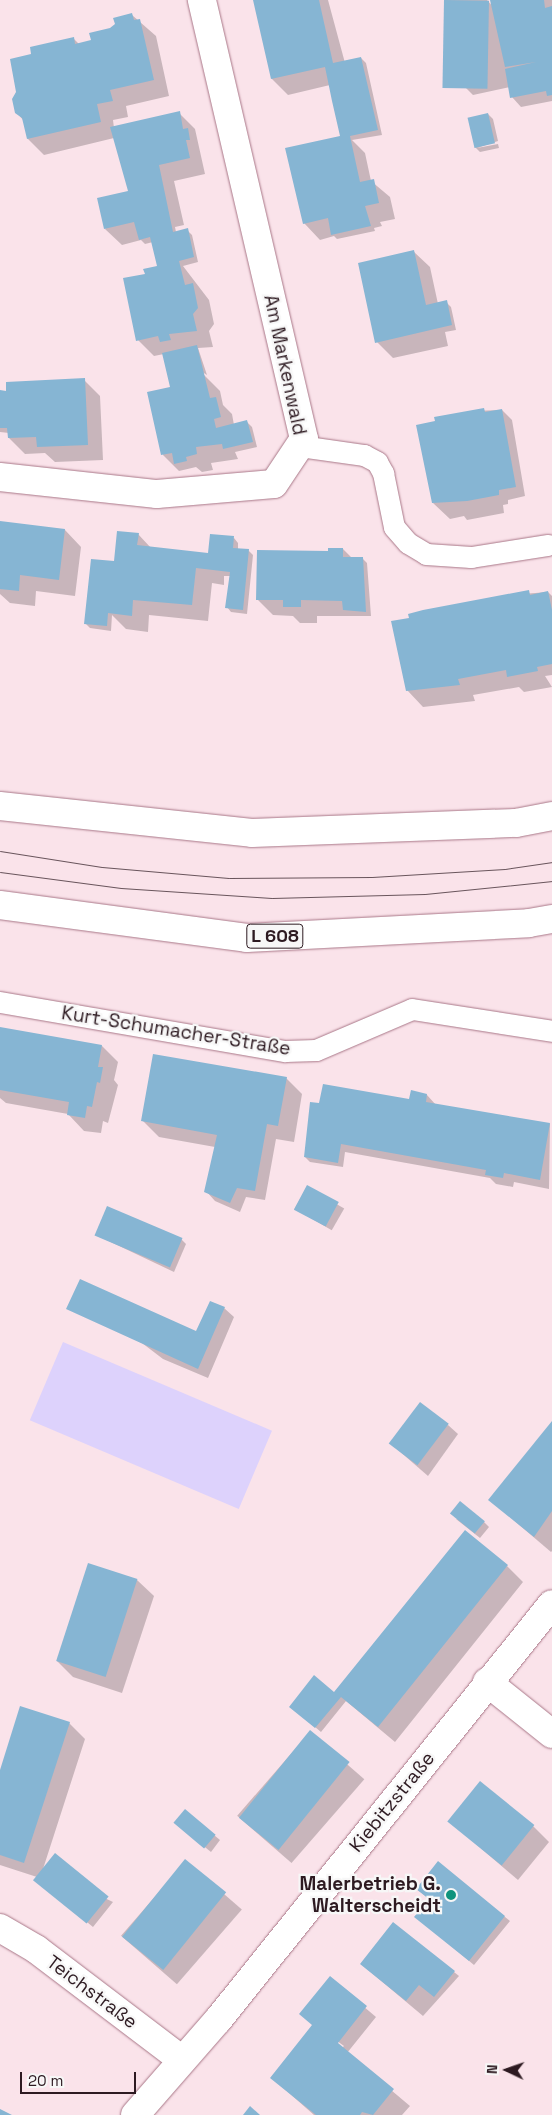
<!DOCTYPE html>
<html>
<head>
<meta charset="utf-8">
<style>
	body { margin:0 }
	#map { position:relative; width:552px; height:2115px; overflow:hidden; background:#fae3ea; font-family:"Space Grotesk",sans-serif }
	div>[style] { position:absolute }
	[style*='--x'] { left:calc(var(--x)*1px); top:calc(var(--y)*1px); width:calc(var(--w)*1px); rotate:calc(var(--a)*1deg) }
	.green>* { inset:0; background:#ddd2fc; transform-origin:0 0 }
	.shadow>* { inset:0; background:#0003; transform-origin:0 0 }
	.building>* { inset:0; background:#86b5d3; transform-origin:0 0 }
	.roads { filter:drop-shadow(0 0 1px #a97788) drop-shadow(0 0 1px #a97788) }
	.service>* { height:21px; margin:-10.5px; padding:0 10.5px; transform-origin:10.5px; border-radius:10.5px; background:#fff }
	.minor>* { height:28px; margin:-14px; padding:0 14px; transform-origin:14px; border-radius:14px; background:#fff }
	.primary>* { height:28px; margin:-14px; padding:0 14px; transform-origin:14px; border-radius:14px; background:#fff }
	.tram>* { height:1px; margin:-0.5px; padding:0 0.5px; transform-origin:0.5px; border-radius:0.5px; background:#69555c }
	.dots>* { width:14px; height:14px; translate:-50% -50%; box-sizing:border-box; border:2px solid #f7f7f7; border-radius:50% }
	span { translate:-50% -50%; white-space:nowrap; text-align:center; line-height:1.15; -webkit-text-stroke:4.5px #f7f7f7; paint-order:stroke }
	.shield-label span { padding:1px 4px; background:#f7f7f7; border:1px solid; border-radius:4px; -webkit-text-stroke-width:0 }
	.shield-label { font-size:18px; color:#2d1a21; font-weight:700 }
	.street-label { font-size:19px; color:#2d1a21 }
	.poi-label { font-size:19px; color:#2d1a21; font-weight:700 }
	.right { translate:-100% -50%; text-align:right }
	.north { position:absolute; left:482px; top:2045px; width:50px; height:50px; -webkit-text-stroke:4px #f7f7f7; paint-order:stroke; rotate:273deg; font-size:14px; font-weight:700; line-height:20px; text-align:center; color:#2d1a21 }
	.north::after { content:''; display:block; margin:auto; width:18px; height:22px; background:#2d1a21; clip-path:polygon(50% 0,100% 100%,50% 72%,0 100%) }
	.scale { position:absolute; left:20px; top:2072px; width:116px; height:22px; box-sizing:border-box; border:2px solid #2d1a21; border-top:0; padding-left:6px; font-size:15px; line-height:18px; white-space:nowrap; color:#2d1a21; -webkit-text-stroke:4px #f7f7f7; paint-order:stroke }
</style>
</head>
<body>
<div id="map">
	<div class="green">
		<i style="left:63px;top:1342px;width:227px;height:85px;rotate:23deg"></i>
	</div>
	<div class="shadow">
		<i style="clip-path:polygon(255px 0,328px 0,345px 63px,361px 58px,366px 63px,382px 135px,352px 140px,365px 153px,371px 181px,390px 197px,395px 219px,380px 222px,382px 226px,374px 228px,375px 231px,337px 239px,334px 236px,320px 240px,304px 223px,341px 138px,330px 85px,288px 95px,272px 79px)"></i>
		<i style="clip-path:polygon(445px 0,487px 0,495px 9px,493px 0,552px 0,552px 101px,521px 107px,512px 97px,510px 87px,473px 95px,463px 85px)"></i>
		<i style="clip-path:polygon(132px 15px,156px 36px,169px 96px,126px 106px,128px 117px,113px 120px,114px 128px,179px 113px,195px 129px,205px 174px,174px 181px,184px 225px,175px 227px,176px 232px,187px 230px,192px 235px,198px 262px,183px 266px,209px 300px,214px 324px,209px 331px,213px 347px,198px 348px,207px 375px,199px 370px,220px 391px,223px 405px,232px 414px,234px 425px,247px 422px,252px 427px,257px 447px,235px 452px,238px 459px,211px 463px,213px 470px,202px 472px,196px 467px,179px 471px,163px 455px,172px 388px,164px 354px,154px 356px,138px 340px,146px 275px,158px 267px,153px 242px,145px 244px,141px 240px,122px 245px,105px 229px,129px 192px,114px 138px,44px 155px,28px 139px,24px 121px,16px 112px,33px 55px,73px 38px,79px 44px,92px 41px)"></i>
		<i style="clip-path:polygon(488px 114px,493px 119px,498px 141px,477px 148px,498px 144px,499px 148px,480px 152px,475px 147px)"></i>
		<i style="clip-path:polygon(413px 251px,430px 267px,438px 304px,446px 302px,451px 307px,456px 330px,445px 332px,448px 346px,393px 358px,377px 342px)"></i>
		<i style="clip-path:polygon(84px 380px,100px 396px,103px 460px,55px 462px,45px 453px,25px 454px,9px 438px,9px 433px,0 432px,0 392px)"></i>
		<i style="clip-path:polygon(502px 410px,512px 420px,525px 496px,508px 500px,508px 504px,503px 505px,504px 513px,467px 520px,464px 516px,450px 519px,433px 503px,472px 411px)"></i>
		<i style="clip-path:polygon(0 523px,65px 530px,81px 547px,75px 596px,36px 591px,35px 606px,10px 603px,0 594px)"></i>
		<i style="clip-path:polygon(138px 534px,151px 548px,207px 554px,234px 538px,238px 543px,238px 549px,248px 550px,253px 555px,247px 614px,231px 612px,227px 607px,230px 576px,224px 576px,224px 585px,212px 583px,208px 621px,149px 615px,148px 632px,126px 629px,112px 615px,111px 631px,90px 628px,85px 623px,115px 563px)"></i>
		<i style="clip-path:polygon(343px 549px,352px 558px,362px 558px,367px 563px,371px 616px,317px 616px,317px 623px,300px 623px,293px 616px,273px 615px,257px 599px,330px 552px)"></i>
		<i style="clip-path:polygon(548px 592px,552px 596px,552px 675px,545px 676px,552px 687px,524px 692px,519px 687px,473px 695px,475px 701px,423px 707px,407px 690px,509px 595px)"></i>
		<i style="clip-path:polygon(0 1033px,102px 1046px,118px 1062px,114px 1080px,118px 1085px,108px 1123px,103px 1121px,101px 1133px,84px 1131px,68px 1114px,6px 1103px,0 1098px)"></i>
		<i style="clip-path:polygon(286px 1078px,302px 1094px,294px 1142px,276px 1139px,265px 1200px,246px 1197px,240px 1212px,215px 1201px,206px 1191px,215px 1147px,159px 1137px,143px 1121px)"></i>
		<i style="clip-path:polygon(427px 1095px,436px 1105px,550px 1124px,549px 1189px,514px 1182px,513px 1187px,496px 1184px,490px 1178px,345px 1152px,343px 1167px,310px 1162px,305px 1157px,320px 1104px,410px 1100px)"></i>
		<i style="left:307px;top:1187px;width:43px;height:25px;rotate:30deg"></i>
		<i style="clip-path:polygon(96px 1235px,181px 1239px,186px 1244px,174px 1272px)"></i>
		<i style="clip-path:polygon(68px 1308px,197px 1333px,224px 1308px,234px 1317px,208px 1378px,163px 1359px,142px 1343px)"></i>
		<i style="clip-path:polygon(552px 1423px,552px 1551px,551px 1552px,490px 1500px)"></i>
		<i style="clip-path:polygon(448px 1425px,458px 1434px,428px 1476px,390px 1443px)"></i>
		<i style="clip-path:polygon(456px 1519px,484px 1522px,489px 1527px,480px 1538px)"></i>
		<i style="clip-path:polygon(507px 1566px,523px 1582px,395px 1742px,346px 1701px,321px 1732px,296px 1711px,339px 1697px)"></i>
		<i style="clip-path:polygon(137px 1580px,154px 1596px,122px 1693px,73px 1677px,57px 1661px)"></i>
		<i style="clip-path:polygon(69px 1723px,85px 1739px,43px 1869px,113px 1902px,93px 1927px,40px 1884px,37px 1877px,0 1865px,0 1773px)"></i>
		<i style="left:310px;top:1732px;width:72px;height:111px;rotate:41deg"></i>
		<i style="clip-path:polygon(185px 1811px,220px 1840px,211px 1852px,180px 1827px)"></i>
		<i style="clip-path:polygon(449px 1821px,533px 1826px,549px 1842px,518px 1880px)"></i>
		<i style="left:186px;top:1861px;width:74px;height:99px;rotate:41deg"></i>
		<i style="clip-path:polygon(438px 1863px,510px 1921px,474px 1965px,421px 1921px,430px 1900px,417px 1889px)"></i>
		<i style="clip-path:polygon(361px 1964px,454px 1972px,459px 1976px,423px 2016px)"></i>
		<i style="clip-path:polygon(evenodd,330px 1978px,376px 2017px,347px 2053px,410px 2106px,402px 2115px,314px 2115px,272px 2078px,313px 2026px,330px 1978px,322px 2030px,344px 2046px,342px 2048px,322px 2030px)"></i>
	</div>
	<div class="building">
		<i style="clip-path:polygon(253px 0,319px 0,333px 63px,361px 57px,378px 130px,350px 136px,360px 182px,374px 179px,379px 203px,365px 206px,371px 226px,331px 235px,328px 218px,303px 224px,285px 148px,340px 136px,332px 101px,325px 67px,271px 79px)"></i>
		<i style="left:444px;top:0;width:45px;height:88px;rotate:1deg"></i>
		<i style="clip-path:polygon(490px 0,544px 0,545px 8px,552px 6px,552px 95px,547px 96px,546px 91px,510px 98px,505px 69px,536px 62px,505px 67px)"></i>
		<i style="clip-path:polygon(132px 13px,134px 20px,140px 19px,154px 80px,110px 90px,113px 101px,97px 104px,101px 122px,27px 139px,22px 118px,15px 113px,12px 99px,16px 92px,10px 59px,31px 54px,30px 47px,74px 37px,75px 44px,91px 40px,89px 33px,110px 28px,115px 24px,113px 18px)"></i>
		<i style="clip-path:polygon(180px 111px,183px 129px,188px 128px,190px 140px,186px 140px,190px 158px,159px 165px,173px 232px,188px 228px,194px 257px,179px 261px,185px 285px,193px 283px,198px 308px,193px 314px,197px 331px,169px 334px,171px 340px,160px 342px,158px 336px,136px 341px,123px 278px,145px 274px,143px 269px,157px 266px,150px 237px,139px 240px,134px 222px,104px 229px,97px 198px,128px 191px,110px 127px)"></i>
		<i style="left:488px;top:113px;width:31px;height:21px;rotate:77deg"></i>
		<i style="clip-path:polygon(414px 250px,426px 305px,447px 300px,452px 325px,375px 343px,358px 263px)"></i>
		<i style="clip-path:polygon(197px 345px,210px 398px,216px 397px,221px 417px,214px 419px,216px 428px,247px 420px,253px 442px,223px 449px,222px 444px,196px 447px,197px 454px,186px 457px,187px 461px,174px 464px,172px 453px,161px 455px,147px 392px,170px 387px,162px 353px)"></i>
		<i style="clip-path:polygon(85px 378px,88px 445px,37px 447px,36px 437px,8px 438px,7px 428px,0 428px,0 390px,6px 391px,6px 382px)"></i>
		<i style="clip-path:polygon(484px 408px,485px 412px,502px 409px,516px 487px,499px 490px,499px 495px,467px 501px,432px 503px,416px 425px,435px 421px,434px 417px)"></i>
		<i style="clip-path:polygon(0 521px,65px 529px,59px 580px,20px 575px,19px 591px,0 589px)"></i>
		<i style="clip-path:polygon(117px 531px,139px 533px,137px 545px,208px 553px,210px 534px,234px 536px,233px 548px,249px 549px,243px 610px,225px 608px,230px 572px,196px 568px,192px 605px,133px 600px,132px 616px,108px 613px,107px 626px,84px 624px,91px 559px,114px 561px)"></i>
		<i style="clip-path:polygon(328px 548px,343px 548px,343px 557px,363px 557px,366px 612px,343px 610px,342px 601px,301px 600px,301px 607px,283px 607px,283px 600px,256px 600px,257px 550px,328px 551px)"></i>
		<i style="clip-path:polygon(529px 590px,530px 595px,548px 591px,552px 610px,552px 664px,537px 667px,538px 671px,507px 677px,506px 670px,458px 679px,460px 685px,406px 691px,391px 621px,409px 618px,408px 614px,423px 610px)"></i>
		<i style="clip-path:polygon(0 1027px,102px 1045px,98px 1067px,103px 1067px,100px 1083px,97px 1082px,92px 1107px,87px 1106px,85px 1118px,67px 1115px,69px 1102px,0 1090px)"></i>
		<i style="clip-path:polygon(153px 1054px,287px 1077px,278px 1126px,267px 1124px,255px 1191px,237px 1188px,230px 1203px,204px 1192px,217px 1135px,141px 1121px)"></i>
		<i style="clip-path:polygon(323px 1084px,409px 1099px,411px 1090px,427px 1094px,426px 1102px,550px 1123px,540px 1180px,504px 1173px,503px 1178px,485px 1175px,486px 1170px,341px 1144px,338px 1163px,304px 1157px,310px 1102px,319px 1103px)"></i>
		<i style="left:307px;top:1185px;width:36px;height:28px;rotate:28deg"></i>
		<i style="left:107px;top:1206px;width:82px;height:32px;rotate:23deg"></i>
		<i style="clip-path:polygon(80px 1279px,196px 1331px,210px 1301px,225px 1307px,198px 1369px,66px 1309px)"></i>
		<i style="left:420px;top:1402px;width:36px;height:52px;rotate:37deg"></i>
		<i style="clip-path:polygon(552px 1421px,552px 1511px,534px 1537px,488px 1500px)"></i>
		<i style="left:460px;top:1501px;width:32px;height:16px;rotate:39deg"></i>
		<i style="clip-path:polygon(465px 1530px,508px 1565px,378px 1727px,341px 1697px,315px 1728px,289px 1707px,314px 1675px,334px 1692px)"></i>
		<i style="left:88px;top:1563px;width:52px;height:103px;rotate:18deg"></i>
		<i style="clip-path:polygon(20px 1706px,70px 1722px,24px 1863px,0 1855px,0 1770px)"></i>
		<i style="left:310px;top:1730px;width:51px;height:113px;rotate:39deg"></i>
		<i style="left:480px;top:1781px;width:70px;height:52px;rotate:39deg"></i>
		<i style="left:185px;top:1809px;width:40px;height:18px;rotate:40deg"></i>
		<i style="left:55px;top:1853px;width:69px;height:35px;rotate:39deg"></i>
		<i style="left:185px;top:1859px;width:53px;height:100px;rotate:39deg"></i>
		<i style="clip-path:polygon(438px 1861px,505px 1916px,469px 1961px,414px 1917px,429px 1899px,416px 1889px)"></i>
		<i style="clip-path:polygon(393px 1922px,455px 1971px,434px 1997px,419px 1985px,406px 2001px,360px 1964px)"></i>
		<i style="clip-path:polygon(330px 1976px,367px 2006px,338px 2043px,394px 2089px,373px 2115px,362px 2112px,360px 2115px,316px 2115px,270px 2078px,312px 2025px,299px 2014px)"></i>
		<i style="clip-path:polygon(250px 2106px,260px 2115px,243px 2115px)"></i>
		<i style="clip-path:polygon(0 2109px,12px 2115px,0 2115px)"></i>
	</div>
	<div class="roads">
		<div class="service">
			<i style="--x:300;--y:446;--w:65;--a:8"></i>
			<i style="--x:364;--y:455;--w:15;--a:28"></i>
			<i style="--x:377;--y:462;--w:13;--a:61"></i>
			<i style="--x:383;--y:473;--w:55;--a:78.5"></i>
			<i style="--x:394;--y:527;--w:21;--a:49"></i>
			<i style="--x:408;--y:543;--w:21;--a:31"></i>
			<i style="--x:426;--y:554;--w:45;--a:3.8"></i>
			<i style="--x:471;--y:557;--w:78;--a:-8.9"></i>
			<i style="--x:0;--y:1002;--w:289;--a:9.8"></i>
			<i style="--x:285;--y:1051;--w:31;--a:-2"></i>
			<i style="--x:316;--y:1050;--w:104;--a:-23.1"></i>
			<i style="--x:412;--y:1009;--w:142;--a:8.9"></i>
		</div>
		<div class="minor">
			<i style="--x:0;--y:477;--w:158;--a:6.2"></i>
			<i style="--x:157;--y:494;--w:117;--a:-4.9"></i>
			<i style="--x:274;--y:484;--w:54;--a:-56.3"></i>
			<i style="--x:304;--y:439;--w:451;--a:-103.1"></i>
			<i style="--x:487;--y:1682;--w:83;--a:38.7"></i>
			<i style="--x:0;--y:1928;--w:42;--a:30.3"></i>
			<i style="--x:36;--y:1949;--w:182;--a:37.2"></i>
			<i style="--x:135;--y:2115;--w:126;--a:-48.9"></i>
			<i style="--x:218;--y:2020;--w:533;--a:-51.24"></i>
		</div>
		<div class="primary">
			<i style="--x:0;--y:806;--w:253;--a:6.1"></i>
			<i style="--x:252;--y:833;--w:264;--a:-2.2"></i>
			<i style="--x:516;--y:823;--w:37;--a:-11"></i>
			<i style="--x:0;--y:905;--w:249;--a:7.6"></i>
			<i style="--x:247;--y:938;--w:282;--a:-3"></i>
			<i style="--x:529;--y:923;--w:23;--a:-10"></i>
		</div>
	</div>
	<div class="tram">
		<i style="--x:0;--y:851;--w:103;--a:8.9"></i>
		<i style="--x:102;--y:867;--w:127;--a:5"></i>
		<i style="--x:229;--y:878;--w:143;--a:-0.4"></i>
		<i style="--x:372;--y:877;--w:133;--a:-3.4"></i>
		<i style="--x:505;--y:869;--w:48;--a:-8.5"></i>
		<i style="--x:0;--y:872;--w:122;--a:7.5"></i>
		<i style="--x:121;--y:888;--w:151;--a:3.8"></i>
		<i style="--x:272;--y:898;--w:153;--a:-1.5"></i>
		<i style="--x:425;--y:894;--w:128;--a:-5.8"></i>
	</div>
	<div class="dots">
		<i style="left:451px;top:1895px;background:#0f937d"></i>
	</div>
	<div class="shield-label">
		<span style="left:275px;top:936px">L 608</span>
	</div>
	<div class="street-label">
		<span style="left:285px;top:365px;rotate:78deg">Am Markenwald</span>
		<span style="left:176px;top:1031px;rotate:9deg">Kurt-Schumacher-Straße</span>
		<span style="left:392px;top:1802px;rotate:-51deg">Kiebitzstraße</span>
		<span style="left:92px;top:1992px;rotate:37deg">Teichstraße</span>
	</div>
	<div class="poi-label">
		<span class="right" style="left:441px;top:1895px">Malerbetrieb G.<br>Walterscheidt</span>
	</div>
	<div class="north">N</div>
	<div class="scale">20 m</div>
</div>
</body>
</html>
